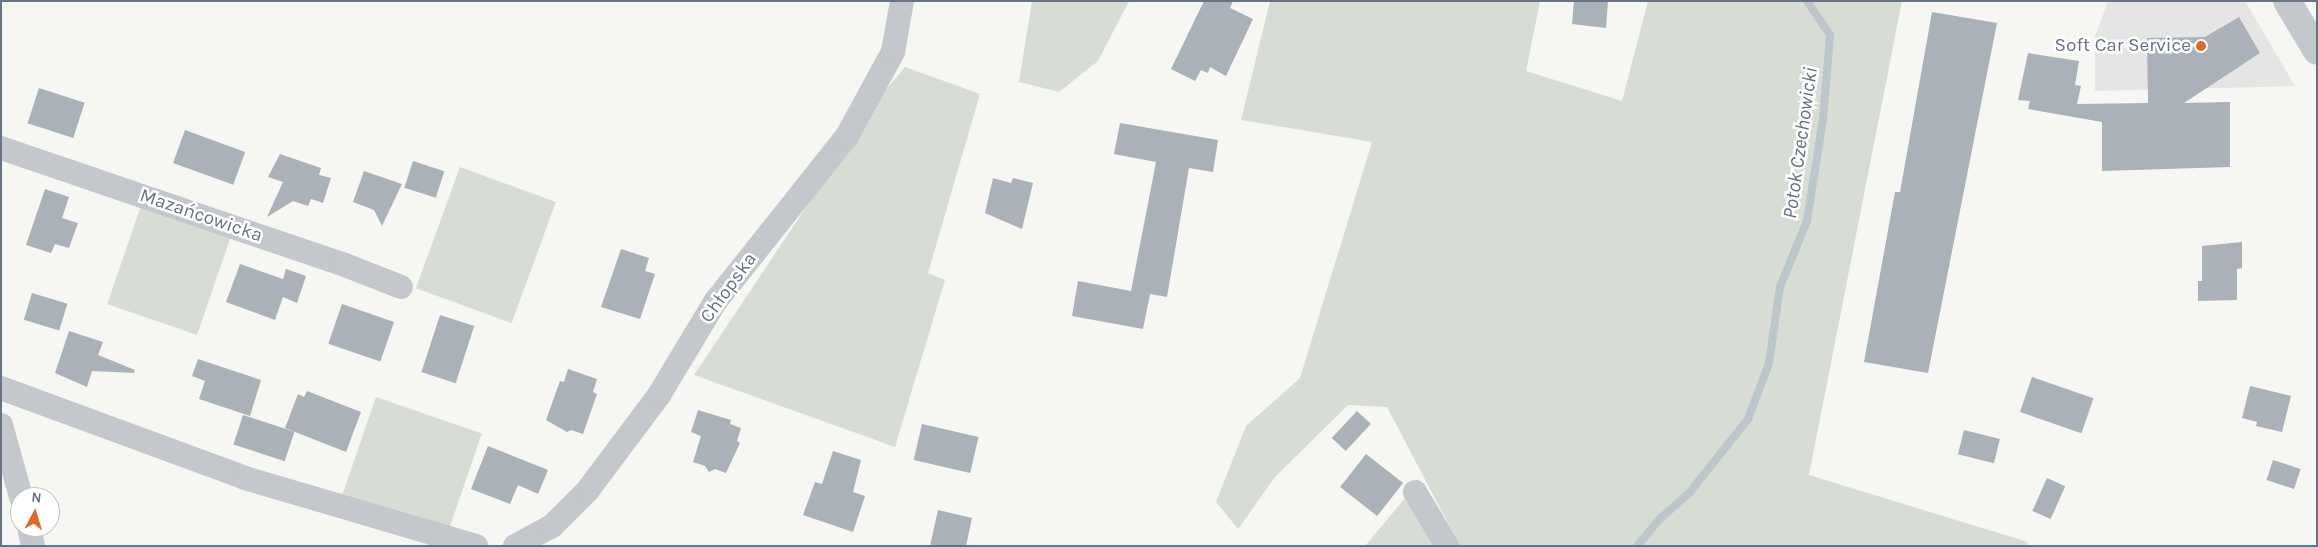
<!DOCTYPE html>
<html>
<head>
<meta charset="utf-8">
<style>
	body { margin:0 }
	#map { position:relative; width:2318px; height:547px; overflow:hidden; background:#f6f6f3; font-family:Karla,sans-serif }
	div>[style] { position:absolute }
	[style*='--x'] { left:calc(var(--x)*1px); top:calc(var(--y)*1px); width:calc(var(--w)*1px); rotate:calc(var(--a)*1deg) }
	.built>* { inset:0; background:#e4e5e4 }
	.green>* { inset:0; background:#d7ddd4; transform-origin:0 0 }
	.stream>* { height:8px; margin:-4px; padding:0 4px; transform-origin:4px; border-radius:4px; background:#bcc6cb }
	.building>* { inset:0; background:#abb1b8; transform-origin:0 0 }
	.minor>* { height:24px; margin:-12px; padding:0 12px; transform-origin:12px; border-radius:12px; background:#c4c7cb }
	.tertiary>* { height:28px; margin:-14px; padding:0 14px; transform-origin:14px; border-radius:14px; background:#c4c7cb }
	.dots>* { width:14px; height:14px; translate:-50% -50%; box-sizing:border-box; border:2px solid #fff; border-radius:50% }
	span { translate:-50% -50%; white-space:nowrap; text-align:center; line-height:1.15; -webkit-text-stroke:5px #fff; paint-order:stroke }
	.poi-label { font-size:19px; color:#667384 }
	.right { translate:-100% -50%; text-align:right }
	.street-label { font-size:19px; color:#667384 }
	.water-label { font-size:20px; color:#617480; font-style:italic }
	.frame { position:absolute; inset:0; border:2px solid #667384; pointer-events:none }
	.north { position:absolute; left:10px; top:487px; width:50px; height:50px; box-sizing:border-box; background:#fff; border:1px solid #c2c7ce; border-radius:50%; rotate:6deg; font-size:14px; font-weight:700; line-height:20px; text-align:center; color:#667384 }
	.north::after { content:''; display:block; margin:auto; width:18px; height:22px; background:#e06829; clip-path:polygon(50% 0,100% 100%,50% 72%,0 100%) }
</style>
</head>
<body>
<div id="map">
	<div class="built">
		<i style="clip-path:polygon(2108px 1px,2245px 1px,2295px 86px,2095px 91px,2095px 36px)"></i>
	</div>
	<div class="green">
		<i style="clip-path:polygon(1032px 1px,1129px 1px,1098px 61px,1059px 92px,1019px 82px)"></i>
		<i style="clip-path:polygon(1270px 1px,1540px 1px,1526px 71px,1622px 101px,1648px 1px,1902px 1px,1809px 475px,2028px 542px,2027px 546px,1460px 546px,1387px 407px,1348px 405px,1275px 477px,1238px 529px,1216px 502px,1246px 426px,1300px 378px,1372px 142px,1241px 120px)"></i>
		<i style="clip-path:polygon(905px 67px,980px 94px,928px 273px,945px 280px,895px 447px,694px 375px,879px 98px)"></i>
		<i style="left:460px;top:167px;width:102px;height:129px;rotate:20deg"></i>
		<i style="left:143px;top:200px;width:95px;height:110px;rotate:19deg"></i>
		<i style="left:376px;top:397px;width:112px;height:112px;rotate:19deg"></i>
		<i style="clip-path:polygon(1406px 497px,1435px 546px,1365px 546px)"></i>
	</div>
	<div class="stream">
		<i style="--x:1637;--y:546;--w:35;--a:-50"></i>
		<i style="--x:1660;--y:519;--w:40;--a:-42"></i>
		<i style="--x:1690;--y:492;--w:93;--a:-51.5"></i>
		<i style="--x:1748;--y:419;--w:60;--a:-69.4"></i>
		<i style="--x:1769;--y:363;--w:77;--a:-81.8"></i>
		<i style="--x:1780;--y:287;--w:71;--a:-67.8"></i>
		<i style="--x:1807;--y:221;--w:103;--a:-81.1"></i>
		<i style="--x:1823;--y:119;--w:84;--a:-85.2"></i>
		<i style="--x:1830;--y:35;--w:41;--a:-124.1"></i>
	</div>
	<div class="building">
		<i style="clip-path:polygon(1204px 1px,1233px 1px,1230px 8px,1253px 19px,1226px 76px,1210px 67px,1208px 73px,1201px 70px,1195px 81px,1171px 69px)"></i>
		<i style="clip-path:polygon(1574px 1px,1608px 1px,1606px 28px,1572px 24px)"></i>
		<i style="clip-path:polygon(1932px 12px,1997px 23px,1928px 373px,1864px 362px,1895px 192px,1900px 192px)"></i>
		<i style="clip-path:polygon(2239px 17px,2260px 53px,2184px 103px,2230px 102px,2230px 167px,2102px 171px,2102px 122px,2028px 109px,2030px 101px,2018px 100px,2028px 53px,2079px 61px,2075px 85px,2081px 86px,2077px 104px,2148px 103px,2147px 38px,2205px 37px)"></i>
		<i style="left:39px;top:88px;width:48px;height:37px;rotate:18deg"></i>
		<i style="clip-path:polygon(1120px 123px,1218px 140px,1213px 172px,1189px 168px,1167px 297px,1150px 294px,1143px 329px,1072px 316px,1078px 281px,1131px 291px,1156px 162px,1114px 154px)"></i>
		<i style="left:185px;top:130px;width:64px;height:35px;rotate:20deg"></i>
		<i style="clip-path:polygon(280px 154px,321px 168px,319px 175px,331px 178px,323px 203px,311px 199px,308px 206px,293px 201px,267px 217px,283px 182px,268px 177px)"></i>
		<i style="left:413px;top:161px;width:33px;height:28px;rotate:18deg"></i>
		<i style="clip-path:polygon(364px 171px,402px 184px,382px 226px,374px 210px,353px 202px)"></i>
		<i style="clip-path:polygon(993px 178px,1011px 183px,1013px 178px,1033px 183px,1022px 229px,985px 213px)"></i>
		<i style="clip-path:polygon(45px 189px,69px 197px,62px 218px,78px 223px,69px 248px,55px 244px,51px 253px,26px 245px)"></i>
		<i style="clip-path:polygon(2242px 242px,2242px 268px,2237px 269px,2237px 300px,2198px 301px,2198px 281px,2202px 281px,2202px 246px)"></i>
		<i style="clip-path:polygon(621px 249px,649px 258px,645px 271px,655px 274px,640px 319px,601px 307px)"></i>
		<i style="clip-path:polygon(240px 264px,283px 279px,286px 269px,306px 276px,297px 303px,283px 297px,275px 320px,226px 302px)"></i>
		<i style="left:32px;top:293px;width:37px;height:28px;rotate:17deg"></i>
		<i style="left:342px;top:304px;width:55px;height:42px;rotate:19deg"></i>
		<i style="left:440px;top:315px;width:36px;height:60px;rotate:18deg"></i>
		<i style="clip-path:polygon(69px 331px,103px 342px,98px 355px,135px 370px,134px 373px,92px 371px,87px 387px,55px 373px)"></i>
		<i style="clip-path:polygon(198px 359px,261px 380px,250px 416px,199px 399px,205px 381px,192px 376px)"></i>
		<i style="clip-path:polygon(568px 369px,597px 379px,593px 392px,597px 394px,583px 434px,571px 430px,567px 432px,546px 420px,560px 381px,564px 382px)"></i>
		<i style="left:2032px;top:377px;width:65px;height:37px;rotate:19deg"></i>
		<i style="clip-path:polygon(2250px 386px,2291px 396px,2282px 432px,2256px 426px,2257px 422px,2242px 418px)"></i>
		<i style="clip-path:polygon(307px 391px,361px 412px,346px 452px,285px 428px,298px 394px,304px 397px)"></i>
		<i style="clip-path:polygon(698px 410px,731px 420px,730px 424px,741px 428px,737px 441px,740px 443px,726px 473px,715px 469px,709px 472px,705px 466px,693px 462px,701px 436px,691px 432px)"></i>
		<i style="left:1357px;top:411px;width:19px;height:37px;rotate:43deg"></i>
		<i style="left:243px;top:415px;width:54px;height:31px;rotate:18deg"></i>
		<i style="left:922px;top:424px;width:58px;height:37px;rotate:13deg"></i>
		<i style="left:1964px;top:430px;width:37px;height:25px;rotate:14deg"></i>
		<i style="clip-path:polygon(488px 446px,548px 470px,538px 494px,518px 485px,510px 504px,471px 489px)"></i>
		<i style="clip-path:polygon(833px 451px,861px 460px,853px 492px,865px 496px,853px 532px,803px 515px,815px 482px,822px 484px)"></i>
		<i style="left:1366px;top:454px;width:47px;height:42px;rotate:38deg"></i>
		<i style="left:2273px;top:460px;width:29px;height:21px;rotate:18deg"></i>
		<i style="left:2047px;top:478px;width:20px;height:36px;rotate:24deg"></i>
		<i style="clip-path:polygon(938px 510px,972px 518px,966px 546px,930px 546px)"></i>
	</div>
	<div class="minor">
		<i style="--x:1;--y:148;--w:363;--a:18.8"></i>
		<i style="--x:345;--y:265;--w:60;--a:21.4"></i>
		<i style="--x:1;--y:388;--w:260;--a:20.2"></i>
		<i style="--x:245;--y:478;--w:241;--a:16.4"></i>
		<i style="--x:1;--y:425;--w:75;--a:74.5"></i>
		<i style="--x:1415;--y:492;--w:63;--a:59.3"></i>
		<i style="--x:29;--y:527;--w:19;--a:78"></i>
		<i style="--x:515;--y:546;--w:42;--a:-28.4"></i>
		<i style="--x:552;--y:526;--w:51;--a:-45"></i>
		<i style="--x:588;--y:490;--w:119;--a:-53.2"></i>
		<i style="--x:659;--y:395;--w:109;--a:-58.9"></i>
		<i style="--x:715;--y:302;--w:212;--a:-51.5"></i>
		<i style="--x:847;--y:136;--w:96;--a:-61.3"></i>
		<i style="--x:893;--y:52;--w:52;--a:-80"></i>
	</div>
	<div class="tertiary">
		<i style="--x:2287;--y:1;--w:58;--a:59"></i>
	</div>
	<div class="dots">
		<i style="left:2201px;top:46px;background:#e06829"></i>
	</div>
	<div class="poi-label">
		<span class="right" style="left:2191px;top:46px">Soft Car Service</span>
	</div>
	<div class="street-label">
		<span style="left:201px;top:216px;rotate:19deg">Mazańcowicka</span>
		<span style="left:729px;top:288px;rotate:-54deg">Chłopska</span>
	</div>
	<div class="water-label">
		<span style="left:1800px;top:143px;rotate:-82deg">Potok Czechowicki</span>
	</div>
	<div class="frame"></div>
	<div class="north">N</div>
</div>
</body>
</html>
